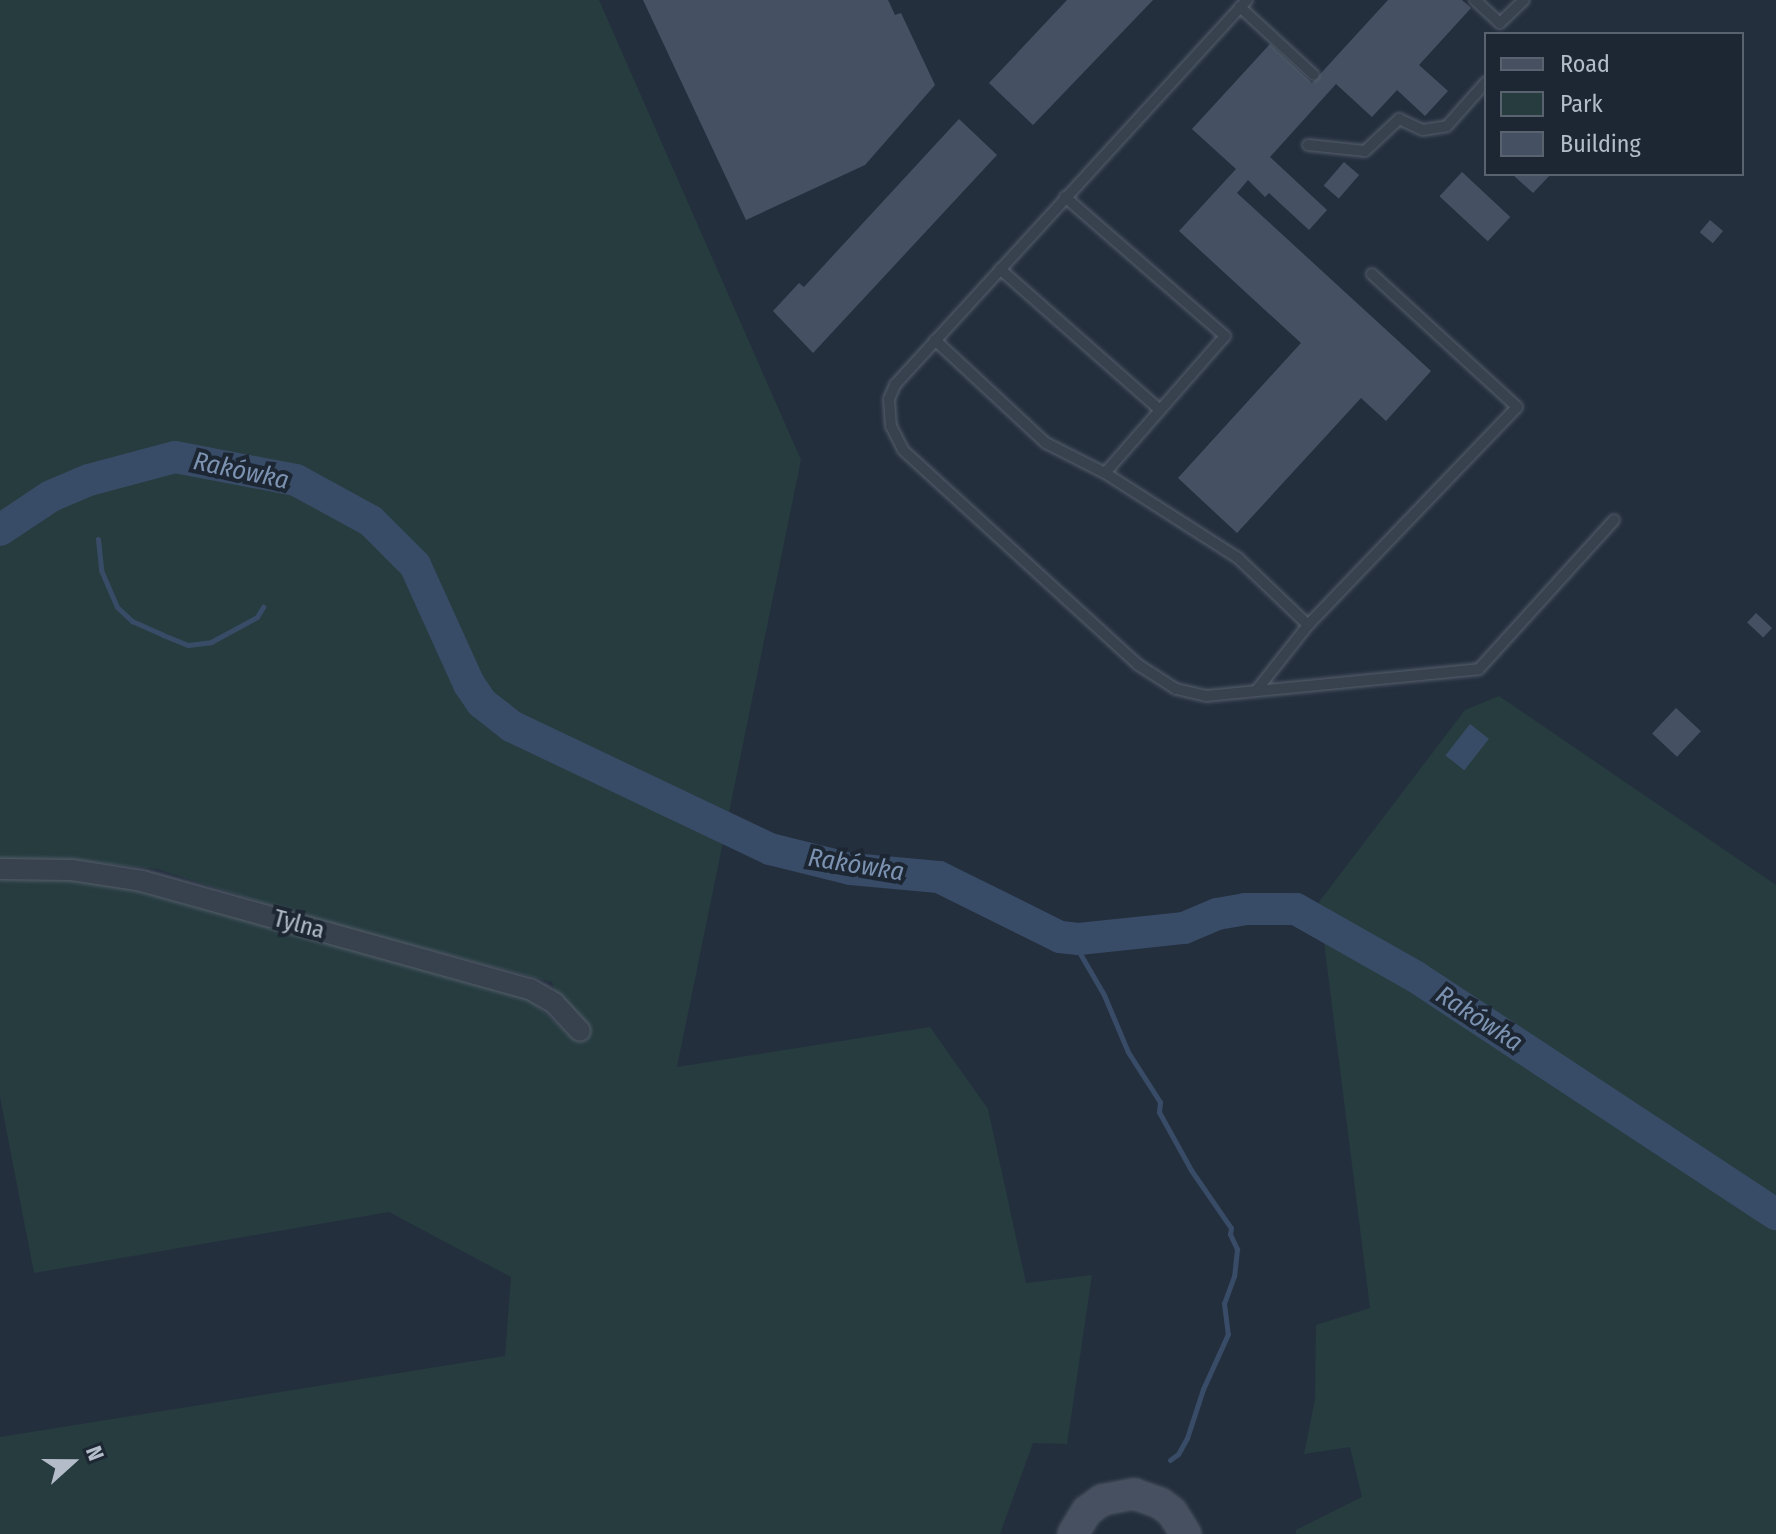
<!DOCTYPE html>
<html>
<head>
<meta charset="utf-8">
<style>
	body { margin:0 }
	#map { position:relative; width:1776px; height:1534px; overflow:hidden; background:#242f3e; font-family:"Fira Sans Condensed",sans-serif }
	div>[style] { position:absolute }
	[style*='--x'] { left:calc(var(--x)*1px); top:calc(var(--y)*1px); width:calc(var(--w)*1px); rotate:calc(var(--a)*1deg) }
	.green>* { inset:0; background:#263c3f }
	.water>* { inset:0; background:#394c67; transform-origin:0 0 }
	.stream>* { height:5px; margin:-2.5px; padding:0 2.5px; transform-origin:2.5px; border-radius:2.5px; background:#394c67 }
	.river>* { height:32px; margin:-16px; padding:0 16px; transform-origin:16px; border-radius:16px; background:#394c67 }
	.building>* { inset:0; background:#455162; transform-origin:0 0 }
	.roads { filter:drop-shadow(0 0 2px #565f6c) drop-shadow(0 0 2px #565f6c) }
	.service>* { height:10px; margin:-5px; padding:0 5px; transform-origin:5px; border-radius:5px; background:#38414e }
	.minor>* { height:20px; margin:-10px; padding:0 10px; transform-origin:10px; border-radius:10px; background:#38414e }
	.secondary>* { height:28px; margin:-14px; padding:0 14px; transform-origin:14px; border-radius:14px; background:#465061 }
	span { translate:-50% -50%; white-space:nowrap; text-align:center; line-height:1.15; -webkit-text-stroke:8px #1d2633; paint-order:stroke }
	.street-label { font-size:24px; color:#b4bcc9 }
	.water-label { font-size:26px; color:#7c92b1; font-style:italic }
	.legend { position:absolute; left:1484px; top:32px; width:260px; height:144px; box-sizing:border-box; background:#1d2633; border:2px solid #59626f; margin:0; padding:10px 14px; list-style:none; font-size:24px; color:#b4bcc9 }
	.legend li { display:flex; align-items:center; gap:16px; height:40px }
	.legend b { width:40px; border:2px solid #59626f }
	.north { position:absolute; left:32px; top:1422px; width:80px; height:80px; -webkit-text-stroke:6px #1d2633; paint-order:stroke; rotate:69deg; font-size:22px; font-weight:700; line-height:32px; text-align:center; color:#b4bcc9 }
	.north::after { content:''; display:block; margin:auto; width:28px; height:36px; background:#b4bcc9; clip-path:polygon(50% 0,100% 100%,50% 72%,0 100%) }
</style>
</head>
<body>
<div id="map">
	<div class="green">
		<i style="clip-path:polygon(0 0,599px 0,801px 460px,677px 1067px,930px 1027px,988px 1109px,1026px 1283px,1092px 1275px,1067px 1444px,1033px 1443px,1000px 1534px,0 1534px,0 1437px,505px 1356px,511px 1277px,389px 1212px,34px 1273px,0 1097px,0 879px,98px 881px,524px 993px,570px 1036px,552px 982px,320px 921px,157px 869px,81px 861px,0 860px)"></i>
		<i style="clip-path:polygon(1499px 696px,1776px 885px,1776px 1534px,1296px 1534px,1296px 1530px,1362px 1497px,1350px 1447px,1304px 1454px,1315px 1399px,1316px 1325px,1370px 1308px,1319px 902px,1465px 710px)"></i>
	</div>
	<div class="water">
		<i style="left:1470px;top:724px;width:24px;height:40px;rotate:38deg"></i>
	</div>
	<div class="stream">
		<i style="--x:98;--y:539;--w:31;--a:84"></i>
		<i style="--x:101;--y:570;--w:40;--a:66.6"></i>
		<i style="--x:117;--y:607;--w:21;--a:43"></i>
		<i style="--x:132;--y:621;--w:34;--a:24"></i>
		<i style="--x:163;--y:635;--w:27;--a:22"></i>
		<i style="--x:188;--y:645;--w:23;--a:-7"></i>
		<i style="--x:211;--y:642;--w:52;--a:-28.5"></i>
		<i style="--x:257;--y:617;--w:12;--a:-59"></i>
		<i style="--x:1071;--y:938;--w:66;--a:59.9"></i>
		<i style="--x:1104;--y:995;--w:62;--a:67.2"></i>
		<i style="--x:1128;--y:1052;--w:59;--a:57.4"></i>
		<i style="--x:1160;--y:1102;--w:10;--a:96"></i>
		<i style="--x:1159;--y:1112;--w:66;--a:61.1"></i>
		<i style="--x:1191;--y:1170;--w:70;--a:55.4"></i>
		<i style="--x:1231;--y:1228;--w:6;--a:99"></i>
		<i style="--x:1230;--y:1234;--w:17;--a:65"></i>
		<i style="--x:1237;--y:1249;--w:27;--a:96"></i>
		<i style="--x:1234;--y:1276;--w:29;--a:110"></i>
		<i style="--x:1224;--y:1303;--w:31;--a:83"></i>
		<i style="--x:1228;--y:1334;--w:60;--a:114.4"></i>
		<i style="--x:1203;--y:1389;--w:52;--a:108.1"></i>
		<i style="--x:1187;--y:1438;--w:18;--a:119"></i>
		<i style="--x:1178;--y:1454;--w:10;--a:143"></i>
	</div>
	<div class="river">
		<i style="--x:0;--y:530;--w:61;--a:-33.7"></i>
		<i style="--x:51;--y:496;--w:41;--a:-22.8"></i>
		<i style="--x:89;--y:480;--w:89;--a:-15"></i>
		<i style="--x:175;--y:457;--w:123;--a:10.8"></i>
		<i style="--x:296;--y:480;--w:85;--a:28.7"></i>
		<i style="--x:371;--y:521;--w:62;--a:45"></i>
		<i style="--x:415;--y:565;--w:131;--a:65.6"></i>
		<i style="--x:469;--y:684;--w:23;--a:56"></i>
		<i style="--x:482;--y:703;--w:37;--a:38"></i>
		<i style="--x:511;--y:726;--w:287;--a:25.4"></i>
		<i style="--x:770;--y:849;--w:83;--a:13.9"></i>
		<i style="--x:851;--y:869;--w:88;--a:5.2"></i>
		<i style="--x:939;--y:877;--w:135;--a:26.4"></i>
		<i style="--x:1060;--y:937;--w:19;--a:6"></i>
		<i style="--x:1079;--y:939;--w:106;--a:-6"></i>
		<i style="--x:1184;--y:928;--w:36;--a:-23"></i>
		<i style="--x:1217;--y:914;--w:28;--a:-10"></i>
		<i style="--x:1245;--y:909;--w:51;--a:0"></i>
		<i style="--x:1296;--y:909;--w:138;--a:29.5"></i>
		<i style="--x:1416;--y:977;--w:431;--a:33.4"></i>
	</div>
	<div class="building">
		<i style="clip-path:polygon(643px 0,888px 0,895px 15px,901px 13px,935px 85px,865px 165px,746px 220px)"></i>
		<i style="clip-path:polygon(1067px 0,1153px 0,1033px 125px,989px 83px)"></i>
		<i style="clip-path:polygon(1388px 0,1462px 0,1471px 8px,1419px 65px,1448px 91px,1425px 116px,1397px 90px,1372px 117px,1336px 84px,1270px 157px,1327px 210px,1309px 230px,1269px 193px,1265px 197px,1248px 180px,1237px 193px,1431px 371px,1386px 421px,1361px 398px,1237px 533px,1178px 478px,1301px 343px,1179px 231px,1236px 169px,1192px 129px,1270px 44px,1312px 83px)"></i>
		<i style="clip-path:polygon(959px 119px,997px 155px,813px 353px,773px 311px,799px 283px,804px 287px)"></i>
		<i style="left:1344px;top:162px;width:20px;height:31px;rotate:41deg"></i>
		<i style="left:1462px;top:172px;width:66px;height:33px;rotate:43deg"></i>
		<i style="clip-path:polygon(1512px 174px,1551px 174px,1533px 193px)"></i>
		<i style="left:1710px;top:220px;width:17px;height:16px;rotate:40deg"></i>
		<i style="left:1756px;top:613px;width:22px;height:13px;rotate:43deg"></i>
		<i style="left:1676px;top:708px;width:34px;height:35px;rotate:43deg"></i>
	</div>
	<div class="roads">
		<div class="service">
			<i style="--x:1247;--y:0;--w:522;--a:132.44"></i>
			<i style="--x:895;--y:385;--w:15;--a:113"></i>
			<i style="--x:889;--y:399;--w:27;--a:86"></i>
			<i style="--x:891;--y:426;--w:27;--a:63"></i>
			<i style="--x:903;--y:450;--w:317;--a:42.4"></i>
			<i style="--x:1137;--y:664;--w:46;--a:32.7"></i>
			<i style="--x:1176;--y:689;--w:31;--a:13"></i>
			<i style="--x:1206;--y:696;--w:274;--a:-5.6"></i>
			<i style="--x:1479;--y:669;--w:201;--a:-47.8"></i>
			<i style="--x:1475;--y:0;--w:34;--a:43"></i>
			<i style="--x:1500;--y:23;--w:33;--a:-44"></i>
			<i style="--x:1240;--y:7;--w:100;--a:42.6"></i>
			<i style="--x:1308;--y:145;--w:57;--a:6"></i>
			<i style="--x:1365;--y:151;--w:47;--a:-43.3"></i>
			<i style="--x:1399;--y:119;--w:26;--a:25"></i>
			<i style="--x:1423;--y:130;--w:24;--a:-9"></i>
			<i style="--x:1447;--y:126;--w:59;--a:-48.4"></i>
			<i style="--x:1000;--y:269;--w:213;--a:41.4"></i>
			<i style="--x:935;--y:340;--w:151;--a:42.9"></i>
			<i style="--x:1046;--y:443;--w:66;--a:27"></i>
			<i style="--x:1105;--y:473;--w:182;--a:-48.8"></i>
			<i style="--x:1225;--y:336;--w:212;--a:-139"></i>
			<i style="--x:1105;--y:473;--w:158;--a:32.6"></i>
			<i style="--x:1238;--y:558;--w:97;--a:43.7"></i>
			<i style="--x:1308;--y:625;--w:84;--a:128.2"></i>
			<i style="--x:1308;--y:625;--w:302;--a:-46.2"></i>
			<i style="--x:1517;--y:407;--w:197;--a:-137.5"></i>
		</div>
		<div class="minor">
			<i style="--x:0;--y:869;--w:72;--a:0.8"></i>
			<i style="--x:72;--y:870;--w:71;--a:8.9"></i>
			<i style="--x:142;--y:881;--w:403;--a:15.6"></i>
			<i style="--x:530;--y:989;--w:28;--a:30"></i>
			<i style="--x:554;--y:1003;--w:38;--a:47"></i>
		</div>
		<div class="secondary">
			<i style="--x:1073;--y:1534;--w:27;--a:-59"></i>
			<i style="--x:1087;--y:1511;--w:19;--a:-36"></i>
			<i style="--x:1102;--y:1500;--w:33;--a:-11"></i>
			<i style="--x:1134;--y:1494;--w:28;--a:19"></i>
			<i style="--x:1160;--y:1503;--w:15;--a:37"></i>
			<i style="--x:1172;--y:1512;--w:26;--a:58"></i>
		</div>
	</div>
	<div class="street-label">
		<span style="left:299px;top:925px;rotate:15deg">Tylna</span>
	</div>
	<div class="water-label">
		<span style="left:241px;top:471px;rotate:12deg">Rakówka</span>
		<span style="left:856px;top:865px;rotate:9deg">Rakówka</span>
		<span style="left:1479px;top:1019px;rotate:33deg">Rakówka</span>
	</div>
	<ul class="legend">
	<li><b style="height:10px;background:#465061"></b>Road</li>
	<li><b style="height:22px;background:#263c3f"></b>Park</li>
	<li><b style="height:22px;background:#455162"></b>Building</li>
	</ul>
	<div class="north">N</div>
</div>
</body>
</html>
